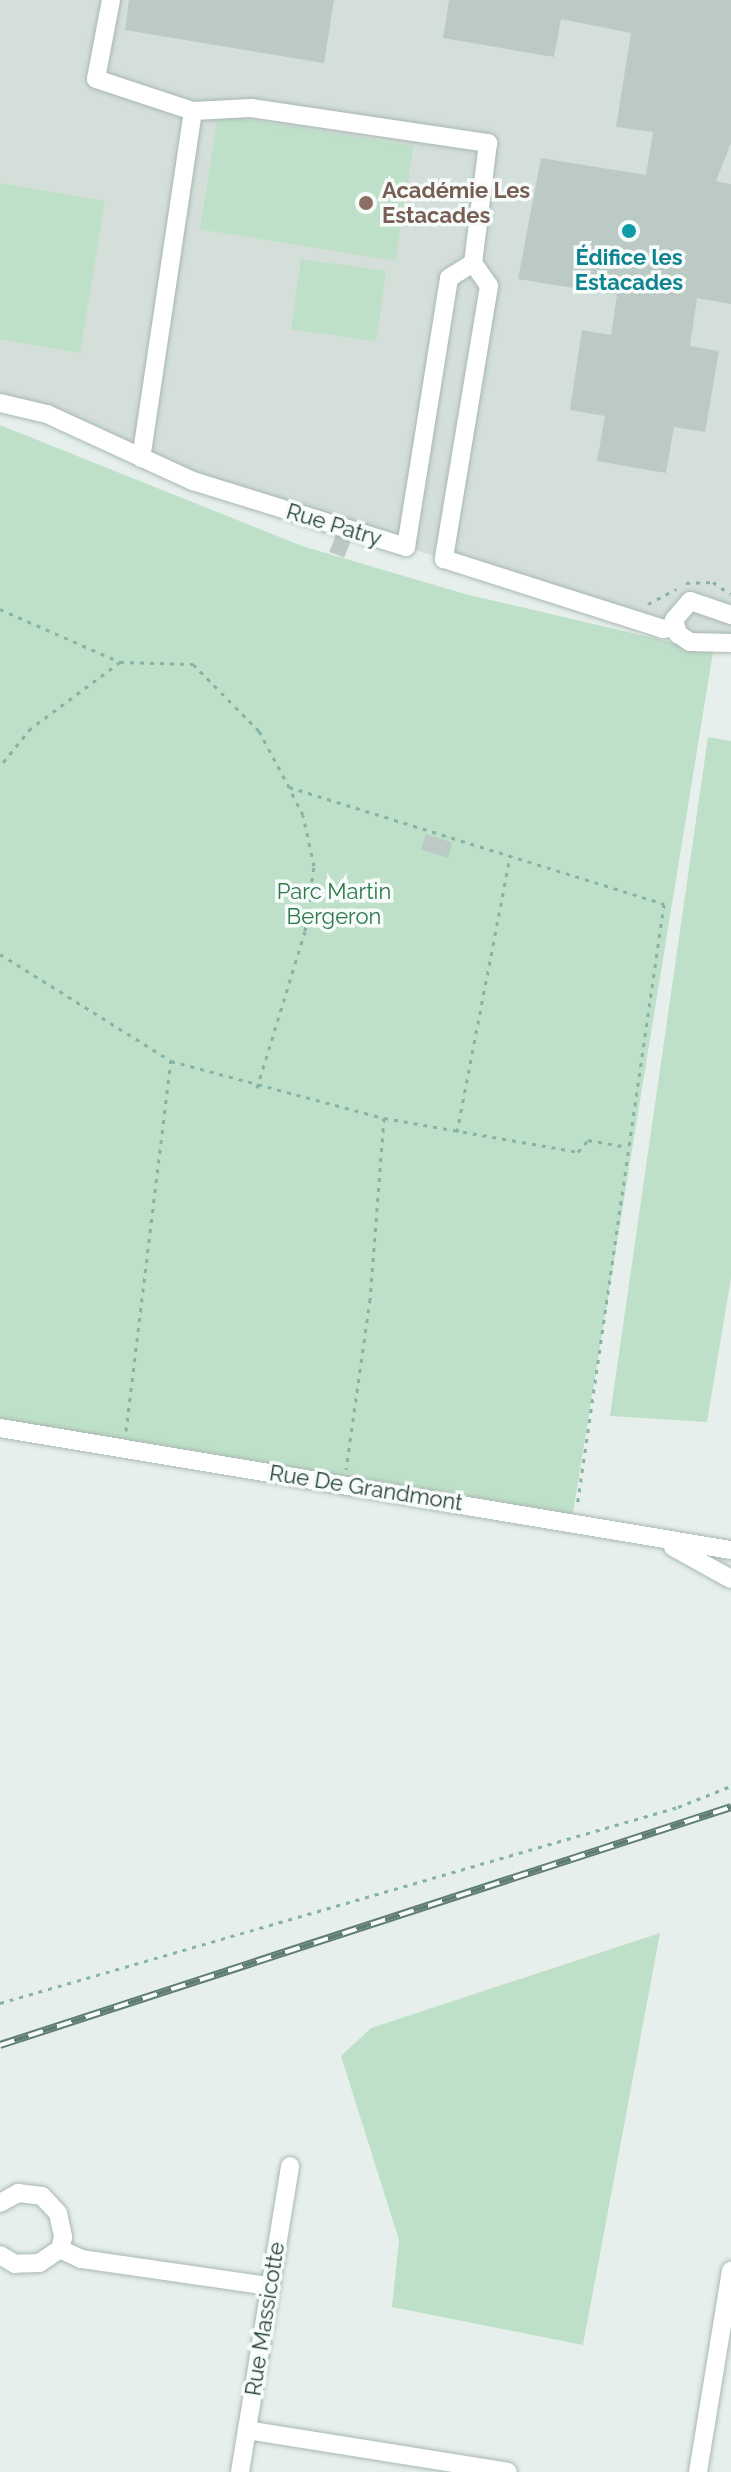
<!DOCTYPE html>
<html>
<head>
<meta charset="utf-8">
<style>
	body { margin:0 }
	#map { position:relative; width:731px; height:2472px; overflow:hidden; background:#e6efeb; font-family:Raleway,sans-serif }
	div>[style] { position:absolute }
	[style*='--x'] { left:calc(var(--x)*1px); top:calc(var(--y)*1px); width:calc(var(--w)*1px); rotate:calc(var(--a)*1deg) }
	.built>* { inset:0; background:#d4dfda }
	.green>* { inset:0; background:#bfe0c8; transform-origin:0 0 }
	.building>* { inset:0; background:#bbcac4; transform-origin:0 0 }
	.path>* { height:3px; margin-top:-1.5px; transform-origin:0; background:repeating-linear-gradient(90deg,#86b3a5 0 4px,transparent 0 10px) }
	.roads { filter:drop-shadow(0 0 2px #a8b8b2) drop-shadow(0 0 2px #a8b8b2) }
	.minor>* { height:18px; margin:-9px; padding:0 9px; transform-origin:9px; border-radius:9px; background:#fff }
	.rail>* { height:8px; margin-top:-4px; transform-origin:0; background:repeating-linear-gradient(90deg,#f7fbf9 0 15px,#5f7d75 0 30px); box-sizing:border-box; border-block:2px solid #5f7d75 }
	.dots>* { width:22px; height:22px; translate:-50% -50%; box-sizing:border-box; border:4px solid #f7fbf9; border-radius:50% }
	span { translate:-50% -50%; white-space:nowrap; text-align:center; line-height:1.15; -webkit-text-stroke:7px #f7fbf9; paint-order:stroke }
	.education-label { font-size:22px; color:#785e54; font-weight:700 }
	.left { translate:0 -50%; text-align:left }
	.culture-label { font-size:22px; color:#0d838f; font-weight:700 }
	.street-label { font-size:22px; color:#24423a }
	.park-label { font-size:22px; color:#2d7a4b }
</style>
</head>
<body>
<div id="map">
	<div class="built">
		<i style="clip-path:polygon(0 0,731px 0,731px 636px,684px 634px,193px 481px,0 406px)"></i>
	</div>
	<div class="green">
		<i style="left:218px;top:115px;width:198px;height:116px;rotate:9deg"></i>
		<i style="clip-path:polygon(0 183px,105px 201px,80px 353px,0 339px)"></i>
		<i style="left:301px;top:259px;width:86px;height:71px;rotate:8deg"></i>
		<i style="clip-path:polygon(0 425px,302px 546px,465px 594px,713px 652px,570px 1531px,0 1435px)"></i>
		<i style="clip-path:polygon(708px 737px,731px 741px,731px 1278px,707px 1422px,610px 1416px)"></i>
		<i style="clip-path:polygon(660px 1933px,583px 2345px,392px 2307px,399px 2240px,341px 2056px,371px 2028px)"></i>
	</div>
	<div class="building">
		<i style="clip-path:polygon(129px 0,334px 0,324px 63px,125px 30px)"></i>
		<i style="clip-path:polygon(449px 0,731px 0,731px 143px,716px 181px,731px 184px,731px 304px,697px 298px,690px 346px,719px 351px,705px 432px,674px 427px,666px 473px,597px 461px,605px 416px,570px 410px,582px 330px,611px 335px,617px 295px,518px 279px,541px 158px,646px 175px,653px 132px,616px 127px,631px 33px,561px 19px,554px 57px,443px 38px)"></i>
		<i style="left:336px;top:535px;width:16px;height:18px;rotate:22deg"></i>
		<i style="left:426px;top:834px;width:28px;height:16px;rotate:18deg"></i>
	</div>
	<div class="path">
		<i style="--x:686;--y:583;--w:27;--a:-2"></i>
		<i style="--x:713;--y:582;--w:21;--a:35"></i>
		<i style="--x:648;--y:604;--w:32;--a:-28"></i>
		<i style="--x:0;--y:609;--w:131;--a:23.8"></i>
		<i style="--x:120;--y:662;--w:111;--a:143.4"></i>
		<i style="--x:31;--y:728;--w:49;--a:129.2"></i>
		<i style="--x:120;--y:662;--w:73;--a:1.6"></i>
		<i style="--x:193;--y:664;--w:94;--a:45.4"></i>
		<i style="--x:259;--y:731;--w:64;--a:61.8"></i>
		<i style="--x:289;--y:787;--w:393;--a:17.3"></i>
		<i style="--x:664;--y:904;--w:609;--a:98.21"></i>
		<i style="--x:0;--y:954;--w:202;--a:32"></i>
		<i style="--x:171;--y:1061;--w:220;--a:15"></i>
		<i style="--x:384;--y:1118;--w:182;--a:94.4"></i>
		<i style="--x:370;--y:1299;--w:172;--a:98"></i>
		<i style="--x:257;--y:1088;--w:164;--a:-73"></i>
		<i style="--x:305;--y:931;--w:66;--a:-82.1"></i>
		<i style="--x:314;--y:866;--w:52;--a:-102.2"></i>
		<i style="--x:303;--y:815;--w:29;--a:-117"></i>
		<i style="--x:384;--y:1118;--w:197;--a:9.9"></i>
		<i style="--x:578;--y:1152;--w:16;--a:-50"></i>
		<i style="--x:588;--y:1140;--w:36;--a:10"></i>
		<i style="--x:457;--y:1132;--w:279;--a:-79.1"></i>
		<i style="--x:126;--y:1431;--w:373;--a:-83.1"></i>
		<i style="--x:0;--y:2003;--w:706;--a:-16.12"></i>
		<i style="--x:678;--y:1807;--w:57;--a:-21.6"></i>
	</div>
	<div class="roads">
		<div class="minor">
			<i style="--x:111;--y:0;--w:80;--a:100.8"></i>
			<i style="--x:96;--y:79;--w:102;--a:18.3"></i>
			<i style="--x:193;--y:111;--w:351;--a:98.5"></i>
			<i style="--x:193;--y:111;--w:58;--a:-3"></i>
			<i style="--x:251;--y:108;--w:240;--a:8.4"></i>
			<i style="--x:488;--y:143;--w:121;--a:97.1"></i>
			<i style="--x:473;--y:263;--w:28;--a:55"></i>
			<i style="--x:489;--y:286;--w:277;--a:99.4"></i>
			<i style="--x:444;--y:559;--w:230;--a:17.7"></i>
			<i style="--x:663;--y:629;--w:12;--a:-9"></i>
			<i style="--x:0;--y:403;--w:48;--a:13.2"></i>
			<i style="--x:47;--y:414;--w:161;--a:24.7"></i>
			<i style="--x:193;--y:481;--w:223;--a:17.2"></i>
			<i style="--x:406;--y:547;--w:272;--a:-80.9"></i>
			<i style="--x:449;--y:278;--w:28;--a:-32"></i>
			<i style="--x:731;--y:615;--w:43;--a:-161.1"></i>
			<i style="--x:690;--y:601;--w:25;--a:130"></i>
			<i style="--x:674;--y:620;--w:15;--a:74"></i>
			<i style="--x:678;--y:634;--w:14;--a:34"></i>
			<i style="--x:690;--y:642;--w:41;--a:1.4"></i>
			<i style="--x:0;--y:1428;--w:741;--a:9.48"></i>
			<i style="--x:673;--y:1547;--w:66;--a:28.9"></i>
			<i style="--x:0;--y:2203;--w:21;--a:-29"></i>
			<i style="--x:18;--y:2193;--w:24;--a:7"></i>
			<i style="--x:42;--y:2196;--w:23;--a:47"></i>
			<i style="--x:58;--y:2213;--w:25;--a:78"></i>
			<i style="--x:63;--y:2237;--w:12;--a:104"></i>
			<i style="--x:60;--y:2249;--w:25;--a:146"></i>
			<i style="--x:39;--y:2263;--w:24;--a:178"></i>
			<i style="--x:15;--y:2264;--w:17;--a:-149"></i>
			<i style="--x:60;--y:2249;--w:23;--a:25"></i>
			<i style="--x:81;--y:2259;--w:190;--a:8.2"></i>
			<i style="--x:247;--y:2430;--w:264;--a:9.1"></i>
			<i style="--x:240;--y:2472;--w:310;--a:-80.7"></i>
			<i style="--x:698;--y:2472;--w:204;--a:-80.7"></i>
		</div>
	</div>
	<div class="rail">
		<i style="--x:0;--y:2045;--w:769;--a:-18.03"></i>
	</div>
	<div class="dots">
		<i style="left:366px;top:203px;background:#8d6e63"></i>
		<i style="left:629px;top:231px;background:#0f9aa8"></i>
	</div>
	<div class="education-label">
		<span class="left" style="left:382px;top:203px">Académie Les<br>Estacades</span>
	</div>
	<div class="culture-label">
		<span style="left:629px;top:270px">Édifice les<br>Estacades</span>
	</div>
	<div class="street-label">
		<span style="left:334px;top:525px;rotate:17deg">Rue Patry</span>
		<span style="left:366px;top:1488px;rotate:9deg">Rue De Grandmont</span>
		<span style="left:265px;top:2319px;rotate:-81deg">Rue Massicotte</span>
	</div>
	<div class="park-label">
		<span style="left:334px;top:904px">Parc Martin<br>Bergeron</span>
	</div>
</div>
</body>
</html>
